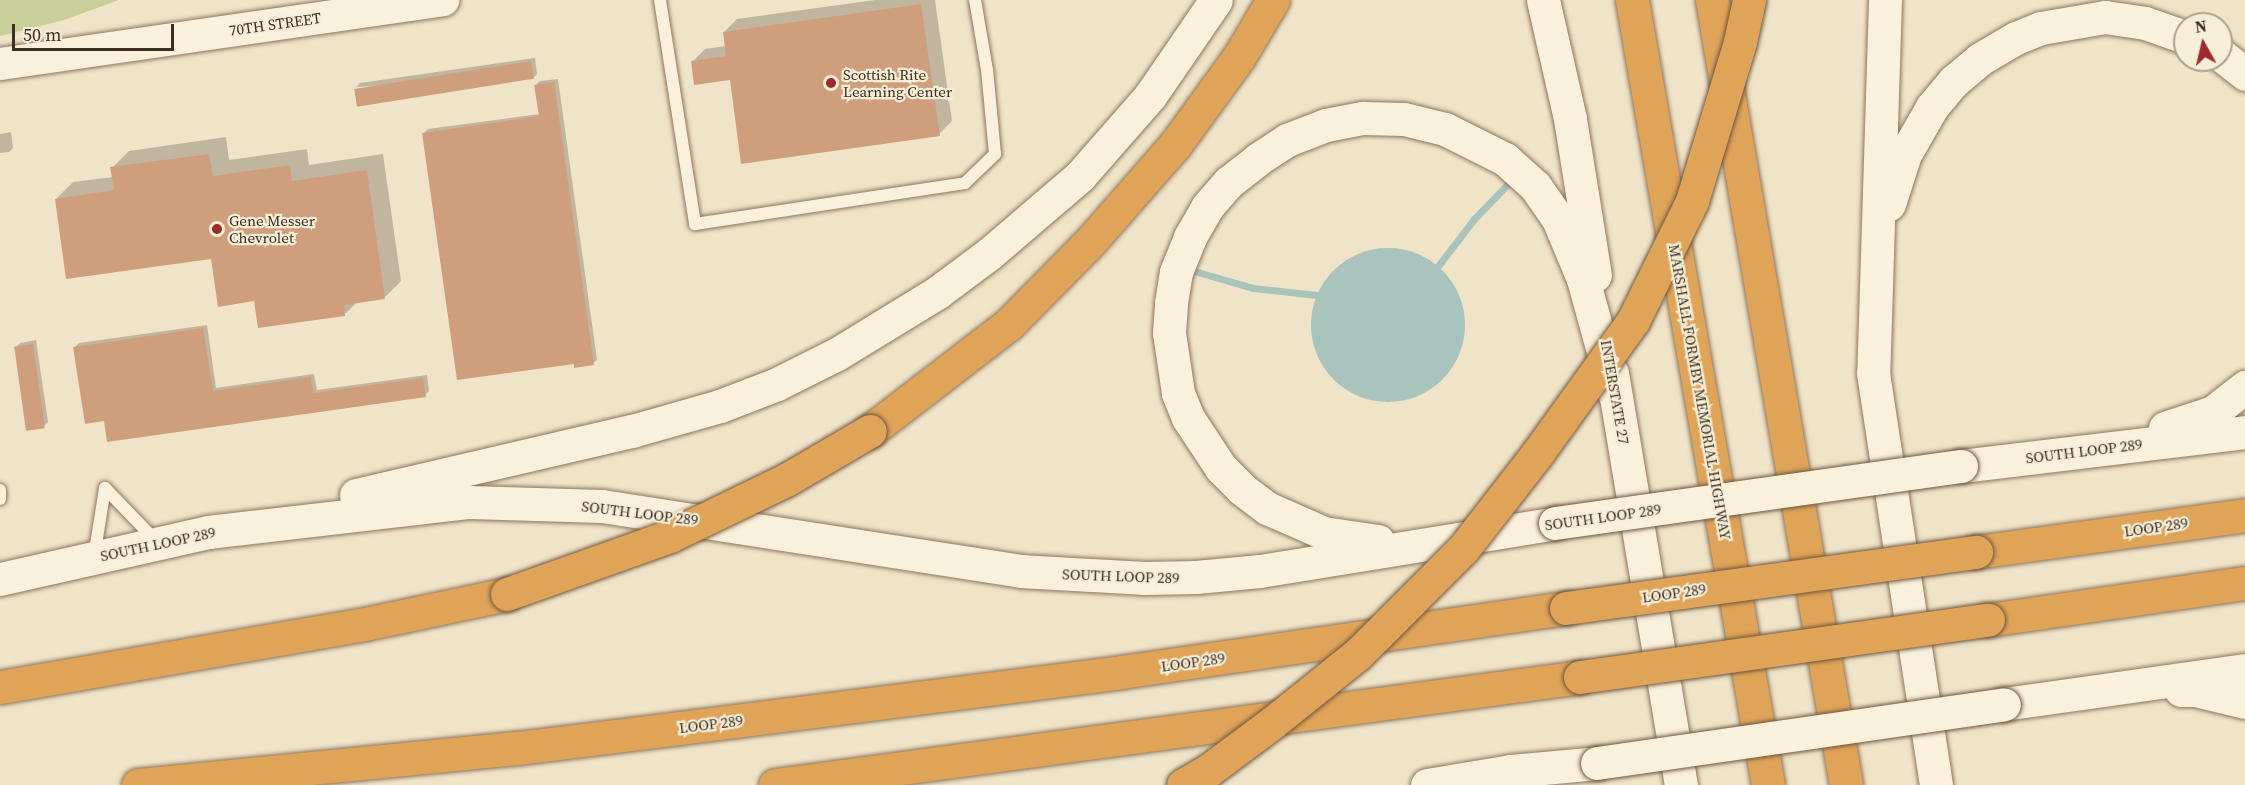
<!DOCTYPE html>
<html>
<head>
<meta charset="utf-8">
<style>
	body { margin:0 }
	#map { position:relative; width:2245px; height:785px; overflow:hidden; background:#f0e4c8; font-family:"Source Serif 4",serif }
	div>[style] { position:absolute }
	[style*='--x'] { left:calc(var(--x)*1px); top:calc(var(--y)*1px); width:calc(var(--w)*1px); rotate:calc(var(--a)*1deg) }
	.green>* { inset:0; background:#c9cf9b }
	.water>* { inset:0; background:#a9c4bc }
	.round { border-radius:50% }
	.shadow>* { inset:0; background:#0003 }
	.stream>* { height:7px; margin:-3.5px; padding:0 3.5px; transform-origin:3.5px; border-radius:3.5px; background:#a9c4bc }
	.building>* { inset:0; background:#cf9f7d; transform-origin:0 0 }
	.roads { filter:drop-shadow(0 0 2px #8d765c) drop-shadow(0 0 2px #8d765c) }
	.service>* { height:12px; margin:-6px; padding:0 6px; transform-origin:6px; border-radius:6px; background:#faf1dc }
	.tertiary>* { height:32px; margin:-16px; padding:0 16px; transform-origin:16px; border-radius:16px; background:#faf1dc }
	.secondary>* { height:33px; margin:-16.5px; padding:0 16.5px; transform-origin:16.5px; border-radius:16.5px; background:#faf1dc }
	.motorway>* { height:33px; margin:-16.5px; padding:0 16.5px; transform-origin:16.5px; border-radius:16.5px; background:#e0a458 }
	.bridges { filter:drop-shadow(0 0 2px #6f573f) drop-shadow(0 0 2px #6f573f) }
	.secondary-bridge>* { height:33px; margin:-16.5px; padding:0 16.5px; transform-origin:16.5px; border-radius:16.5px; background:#faf1dc }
	.motorway-bridge>* { height:33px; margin:-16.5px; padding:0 16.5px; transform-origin:16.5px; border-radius:16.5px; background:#e0a458 }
	.dots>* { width:16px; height:16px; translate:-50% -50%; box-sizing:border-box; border:3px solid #f7eed8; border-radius:50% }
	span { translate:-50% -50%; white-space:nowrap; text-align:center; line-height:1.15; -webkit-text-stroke:4.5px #f7eed8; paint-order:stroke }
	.street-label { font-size:15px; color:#3d2e20 }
	.poi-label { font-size:15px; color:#3d2e20 }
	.left { translate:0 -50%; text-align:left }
	.north { position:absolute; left:2173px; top:12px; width:60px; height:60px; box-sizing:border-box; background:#f7eed8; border:2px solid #ada18e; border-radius:50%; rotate:352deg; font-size:16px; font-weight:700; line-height:24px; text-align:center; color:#3d2e20 }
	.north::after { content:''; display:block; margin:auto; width:21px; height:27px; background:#9e2a2b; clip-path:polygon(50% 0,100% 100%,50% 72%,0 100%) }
	.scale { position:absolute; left:12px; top:24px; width:162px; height:27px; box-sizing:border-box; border:3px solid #3d2e20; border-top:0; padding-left:8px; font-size:18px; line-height:21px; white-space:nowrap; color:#3d2e20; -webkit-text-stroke:4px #f7eed8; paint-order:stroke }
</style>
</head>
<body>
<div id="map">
	<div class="green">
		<i style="clip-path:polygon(0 0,119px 0,64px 20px,0 36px)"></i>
	</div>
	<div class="water">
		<i class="round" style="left:1311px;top:248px;width:154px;height:154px"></i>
	</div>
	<div class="shadow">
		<i style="clip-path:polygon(875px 0,935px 0,952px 121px,939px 134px,731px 79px,692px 62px,705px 49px,726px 46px,724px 32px,737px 19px)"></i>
		<i style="clip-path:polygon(535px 58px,537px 74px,533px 78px,356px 87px,360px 83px)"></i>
		<i style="clip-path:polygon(558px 79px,597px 360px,593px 363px,424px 133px,428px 129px,540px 114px,536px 85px,540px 81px)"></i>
		<i style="clip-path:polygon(11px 132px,13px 148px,9px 152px,0 153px,0 134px)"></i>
		<i style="clip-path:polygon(226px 137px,229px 160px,307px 149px,309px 165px,383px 154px,401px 281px,384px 298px,357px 302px,345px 314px,255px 300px,212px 257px,56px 199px,73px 182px,113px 177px,112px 168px,129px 151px)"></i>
		<i style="clip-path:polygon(207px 325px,216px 388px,314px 374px,317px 390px,427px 375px,429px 391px,425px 395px,105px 419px,75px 347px,79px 343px)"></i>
		<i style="clip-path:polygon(36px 340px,48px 422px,44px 426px,16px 347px,20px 343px)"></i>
	</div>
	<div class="stream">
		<i style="--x:1438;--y:266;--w:59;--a:-52.5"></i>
		<i style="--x:1474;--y:219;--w:47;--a:-45.9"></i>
		<i style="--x:1194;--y:271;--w:61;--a:16.1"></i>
		<i style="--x:1253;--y:288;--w:64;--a:6.2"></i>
	</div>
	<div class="building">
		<i style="clip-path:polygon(921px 4px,940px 136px,741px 164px,730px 80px,694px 85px,691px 61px,726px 56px,723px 32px)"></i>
		<i style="left:531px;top:61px;width:18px;height:179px;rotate:81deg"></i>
		<i style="clip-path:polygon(554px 82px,594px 365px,574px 368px,574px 364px,457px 380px,422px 133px,539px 116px,534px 85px)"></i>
		<i style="clip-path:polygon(209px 154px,213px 176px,290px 165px,292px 181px,367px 170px,385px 299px,344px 305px,345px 316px,258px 328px,254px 301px,218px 307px,211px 259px,66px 279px,55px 199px,114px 190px,110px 167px)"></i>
		<i style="clip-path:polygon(203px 328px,213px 391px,311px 377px,313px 393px,423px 378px,426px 397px,107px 442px,104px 421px,85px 424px,73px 347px)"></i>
		<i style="left:33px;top:344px;width:85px;height:19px;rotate:82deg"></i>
	</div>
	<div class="roads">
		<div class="service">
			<i style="--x:660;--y:0;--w:227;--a:81.1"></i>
			<i style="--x:695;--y:224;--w:273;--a:-8.6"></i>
			<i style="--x:965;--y:183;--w:42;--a:-44"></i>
			<i style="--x:995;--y:154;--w:84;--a:-95.4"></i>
			<i style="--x:987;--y:70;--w:71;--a:-99.7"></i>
			<i style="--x:0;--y:490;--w:9;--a:90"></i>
			<i style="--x:94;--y:557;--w:70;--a:-80.9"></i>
			<i style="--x:105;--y:488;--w:72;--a:46.1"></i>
		</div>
		<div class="tertiary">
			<i style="--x:0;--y:64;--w:448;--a:-8.2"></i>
		</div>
		<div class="secondary">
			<i style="--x:1543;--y:0;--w:122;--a:77.2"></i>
			<i style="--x:1570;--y:119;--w:158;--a:80.9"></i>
			<i style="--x:1885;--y:0;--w:373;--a:91.8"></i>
			<i style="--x:1873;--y:373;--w:417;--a:81.3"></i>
			<i style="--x:2221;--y:55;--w:31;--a:38"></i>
			<i style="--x:1889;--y:204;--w:52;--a:-72.3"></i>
			<i style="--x:1905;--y:154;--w:54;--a:-60.1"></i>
			<i style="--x:1932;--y:107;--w:34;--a:-50"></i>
			<i style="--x:1954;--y:81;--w:34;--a:-40"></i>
			<i style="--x:1980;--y:59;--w:42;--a:-30.3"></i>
			<i style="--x:2016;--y:38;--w:27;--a:-22"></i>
			<i style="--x:2041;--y:28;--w:65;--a:-9.8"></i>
			<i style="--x:2105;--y:17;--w:40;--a:8.5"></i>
			<i style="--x:2145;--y:23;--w:42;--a:19.3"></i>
			<i style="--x:1612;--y:373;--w:418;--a:80.5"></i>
			<i style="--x:2165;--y:428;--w:51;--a:-18.4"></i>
			<i style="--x:2213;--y:412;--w:41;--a:-38"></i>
			<i style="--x:1961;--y:466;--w:286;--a:-6.8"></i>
			<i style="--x:356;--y:495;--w:283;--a:-13.1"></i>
			<i style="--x:632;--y:431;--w:91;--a:-15.9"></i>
			<i style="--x:720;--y:406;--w:61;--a:-21.1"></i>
			<i style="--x:777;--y:384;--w:67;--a:-26.6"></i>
			<i style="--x:837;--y:354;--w:119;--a:-31.5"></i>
			<i style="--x:938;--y:292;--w:64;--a:-36.7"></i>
			<i style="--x:989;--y:254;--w:120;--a:-40.6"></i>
			<i style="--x:1080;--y:176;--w:106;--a:-48.8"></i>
			<i style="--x:1150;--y:96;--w:116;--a:-55.5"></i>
			<i style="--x:1378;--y:541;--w:55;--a:-171.6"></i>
			<i style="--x:1324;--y:533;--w:62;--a:-156.3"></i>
			<i style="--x:1267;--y:508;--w:31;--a:-143"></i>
			<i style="--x:1242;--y:489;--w:30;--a:-135"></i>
			<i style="--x:1221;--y:468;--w:60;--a:-123.4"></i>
			<i style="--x:1188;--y:418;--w:27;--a:-112"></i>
			<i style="--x:1178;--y:393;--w:61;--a:-98.5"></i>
			<i style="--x:1169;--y:333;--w:30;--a:-86"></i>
			<i style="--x:1171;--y:303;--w:31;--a:-81"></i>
			<i style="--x:1176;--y:272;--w:38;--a:-68"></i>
			<i style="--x:1190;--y:237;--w:34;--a:-60"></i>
			<i style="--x:1207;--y:207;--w:33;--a:-49"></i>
			<i style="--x:1229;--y:182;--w:37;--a:-38"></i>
			<i style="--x:1258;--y:159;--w:35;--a:-33"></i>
			<i style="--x:1287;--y:140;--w:42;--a:-21"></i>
			<i style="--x:1326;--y:125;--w:38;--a:-11"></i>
			<i style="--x:1363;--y:118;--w:41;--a:1.4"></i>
			<i style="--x:1404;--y:119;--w:42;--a:13.7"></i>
			<i style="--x:1445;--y:129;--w:67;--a:26.6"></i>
			<i style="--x:1505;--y:159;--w:40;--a:42"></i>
			<i style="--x:1535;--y:186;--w:40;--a:55.1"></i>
			<i style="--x:1558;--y:219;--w:65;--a:67.4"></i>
			<i style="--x:1583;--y:279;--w:120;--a:74.6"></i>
			<i style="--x:0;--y:579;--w:213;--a:-12.7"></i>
			<i style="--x:208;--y:532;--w:263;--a:-6.6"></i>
			<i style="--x:469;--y:502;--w:133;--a:1.7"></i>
			<i style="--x:602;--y:506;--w:423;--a:8.8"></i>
			<i style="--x:1020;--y:571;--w:125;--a:3.2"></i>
			<i style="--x:1145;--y:578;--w:51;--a:-1.1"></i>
			<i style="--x:1196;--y:577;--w:64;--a:-5.4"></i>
			<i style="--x:1260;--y:571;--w:299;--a:-9.2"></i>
			<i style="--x:2181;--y:690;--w:14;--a:0"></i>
			<i style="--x:2195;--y:690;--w:51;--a:13.5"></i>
			<i style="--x:2004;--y:704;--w:243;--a:-8"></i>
			<i style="--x:1427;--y:785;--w:85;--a:-9.5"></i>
			<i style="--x:1511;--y:771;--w:86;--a:-5.3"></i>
		</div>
		<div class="motorway">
			<i style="--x:1632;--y:0;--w:797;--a:80.17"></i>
			<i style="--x:1712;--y:0;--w:796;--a:80.31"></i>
			<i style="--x:870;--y:431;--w:175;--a:-37.6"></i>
			<i style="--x:1009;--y:324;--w:115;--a:-45.4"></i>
			<i style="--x:1090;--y:242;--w:129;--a:-48.8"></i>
			<i style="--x:1175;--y:145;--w:109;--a:-54"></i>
			<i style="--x:1239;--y:57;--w:66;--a:-59.2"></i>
			<i style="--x:1976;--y:552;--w:272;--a:-7.8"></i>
			<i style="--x:1988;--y:620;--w:260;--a:-8.2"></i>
			<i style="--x:0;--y:687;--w:370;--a:-9.8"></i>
			<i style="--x:365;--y:624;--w:145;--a:-11.9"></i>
			<i style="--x:138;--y:785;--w:381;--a:-5.6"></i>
			<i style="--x:517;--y:748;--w:163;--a:-7"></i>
			<i style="--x:679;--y:728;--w:446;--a:-7.2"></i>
			<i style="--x:1121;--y:672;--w:450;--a:-8.2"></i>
			<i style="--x:775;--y:785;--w:812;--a:-7.64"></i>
		</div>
	</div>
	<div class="bridges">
		<div class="secondary-bridge">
			<i style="--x:1555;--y:523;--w:410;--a:-8"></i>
			<i style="--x:1597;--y:763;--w:411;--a:-8.2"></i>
		</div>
		<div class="motorway-bridge">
			<i style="--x:507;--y:594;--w:173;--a:-19.6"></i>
			<i style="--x:670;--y:536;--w:129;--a:-25.8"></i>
			<i style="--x:786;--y:480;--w:97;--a:-30.3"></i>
			<i style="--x:1566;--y:608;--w:414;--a:-7.8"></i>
			<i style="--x:1580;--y:677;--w:412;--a:-8"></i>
			<i style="--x:1183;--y:785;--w:30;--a:-30"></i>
			<i style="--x:1209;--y:770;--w:79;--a:-36.7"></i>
			<i style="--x:1272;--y:723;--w:112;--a:-38.8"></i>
			<i style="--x:1359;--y:653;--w:147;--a:-45"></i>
			<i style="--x:1463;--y:549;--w:120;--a:-52.1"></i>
			<i style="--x:1537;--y:454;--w:164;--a:-54.2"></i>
			<i style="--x:1633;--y:321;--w:134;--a:-63.8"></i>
			<i style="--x:1692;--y:201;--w:166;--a:-73.2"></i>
			<i style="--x:1740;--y:42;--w:43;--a:-77.9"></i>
		</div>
	</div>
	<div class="dots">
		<i style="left:831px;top:83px;background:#9e2a2b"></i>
		<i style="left:217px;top:229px;background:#9e2a2b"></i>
	</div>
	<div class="street-label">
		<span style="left:275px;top:24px;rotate:-8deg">70TH STREET</span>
		<span style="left:1615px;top:392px;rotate:80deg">INTERSTATE 27</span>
		<span style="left:1700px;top:392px;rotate:80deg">MARSHALL FORMBY MEMORIAL HIGHWAY</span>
		<span style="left:2084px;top:451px;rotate:-7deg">SOUTH LOOP 289</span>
		<span style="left:640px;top:513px;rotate:7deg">SOUTH LOOP 289</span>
		<span style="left:1603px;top:517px;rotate:-8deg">SOUTH LOOP 289</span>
		<span style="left:2156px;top:527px;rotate:-8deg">LOOP 289</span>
		<span style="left:158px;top:544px;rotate:-12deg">SOUTH LOOP 289</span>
		<span style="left:1121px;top:576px;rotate:2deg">SOUTH LOOP 289</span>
		<span style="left:1674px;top:593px;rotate:-8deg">LOOP 289</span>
		<span style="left:1193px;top:662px;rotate:-8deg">LOOP 289</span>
		<span style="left:711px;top:724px;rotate:-7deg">LOOP 289</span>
	</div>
	<div class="poi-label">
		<span class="left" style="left:843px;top:83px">Scottish Rite<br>Learning Center</span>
		<span class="left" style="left:229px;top:229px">Gene Messer<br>Chevrolet</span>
	</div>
	<div class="north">N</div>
	<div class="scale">50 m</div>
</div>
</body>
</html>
